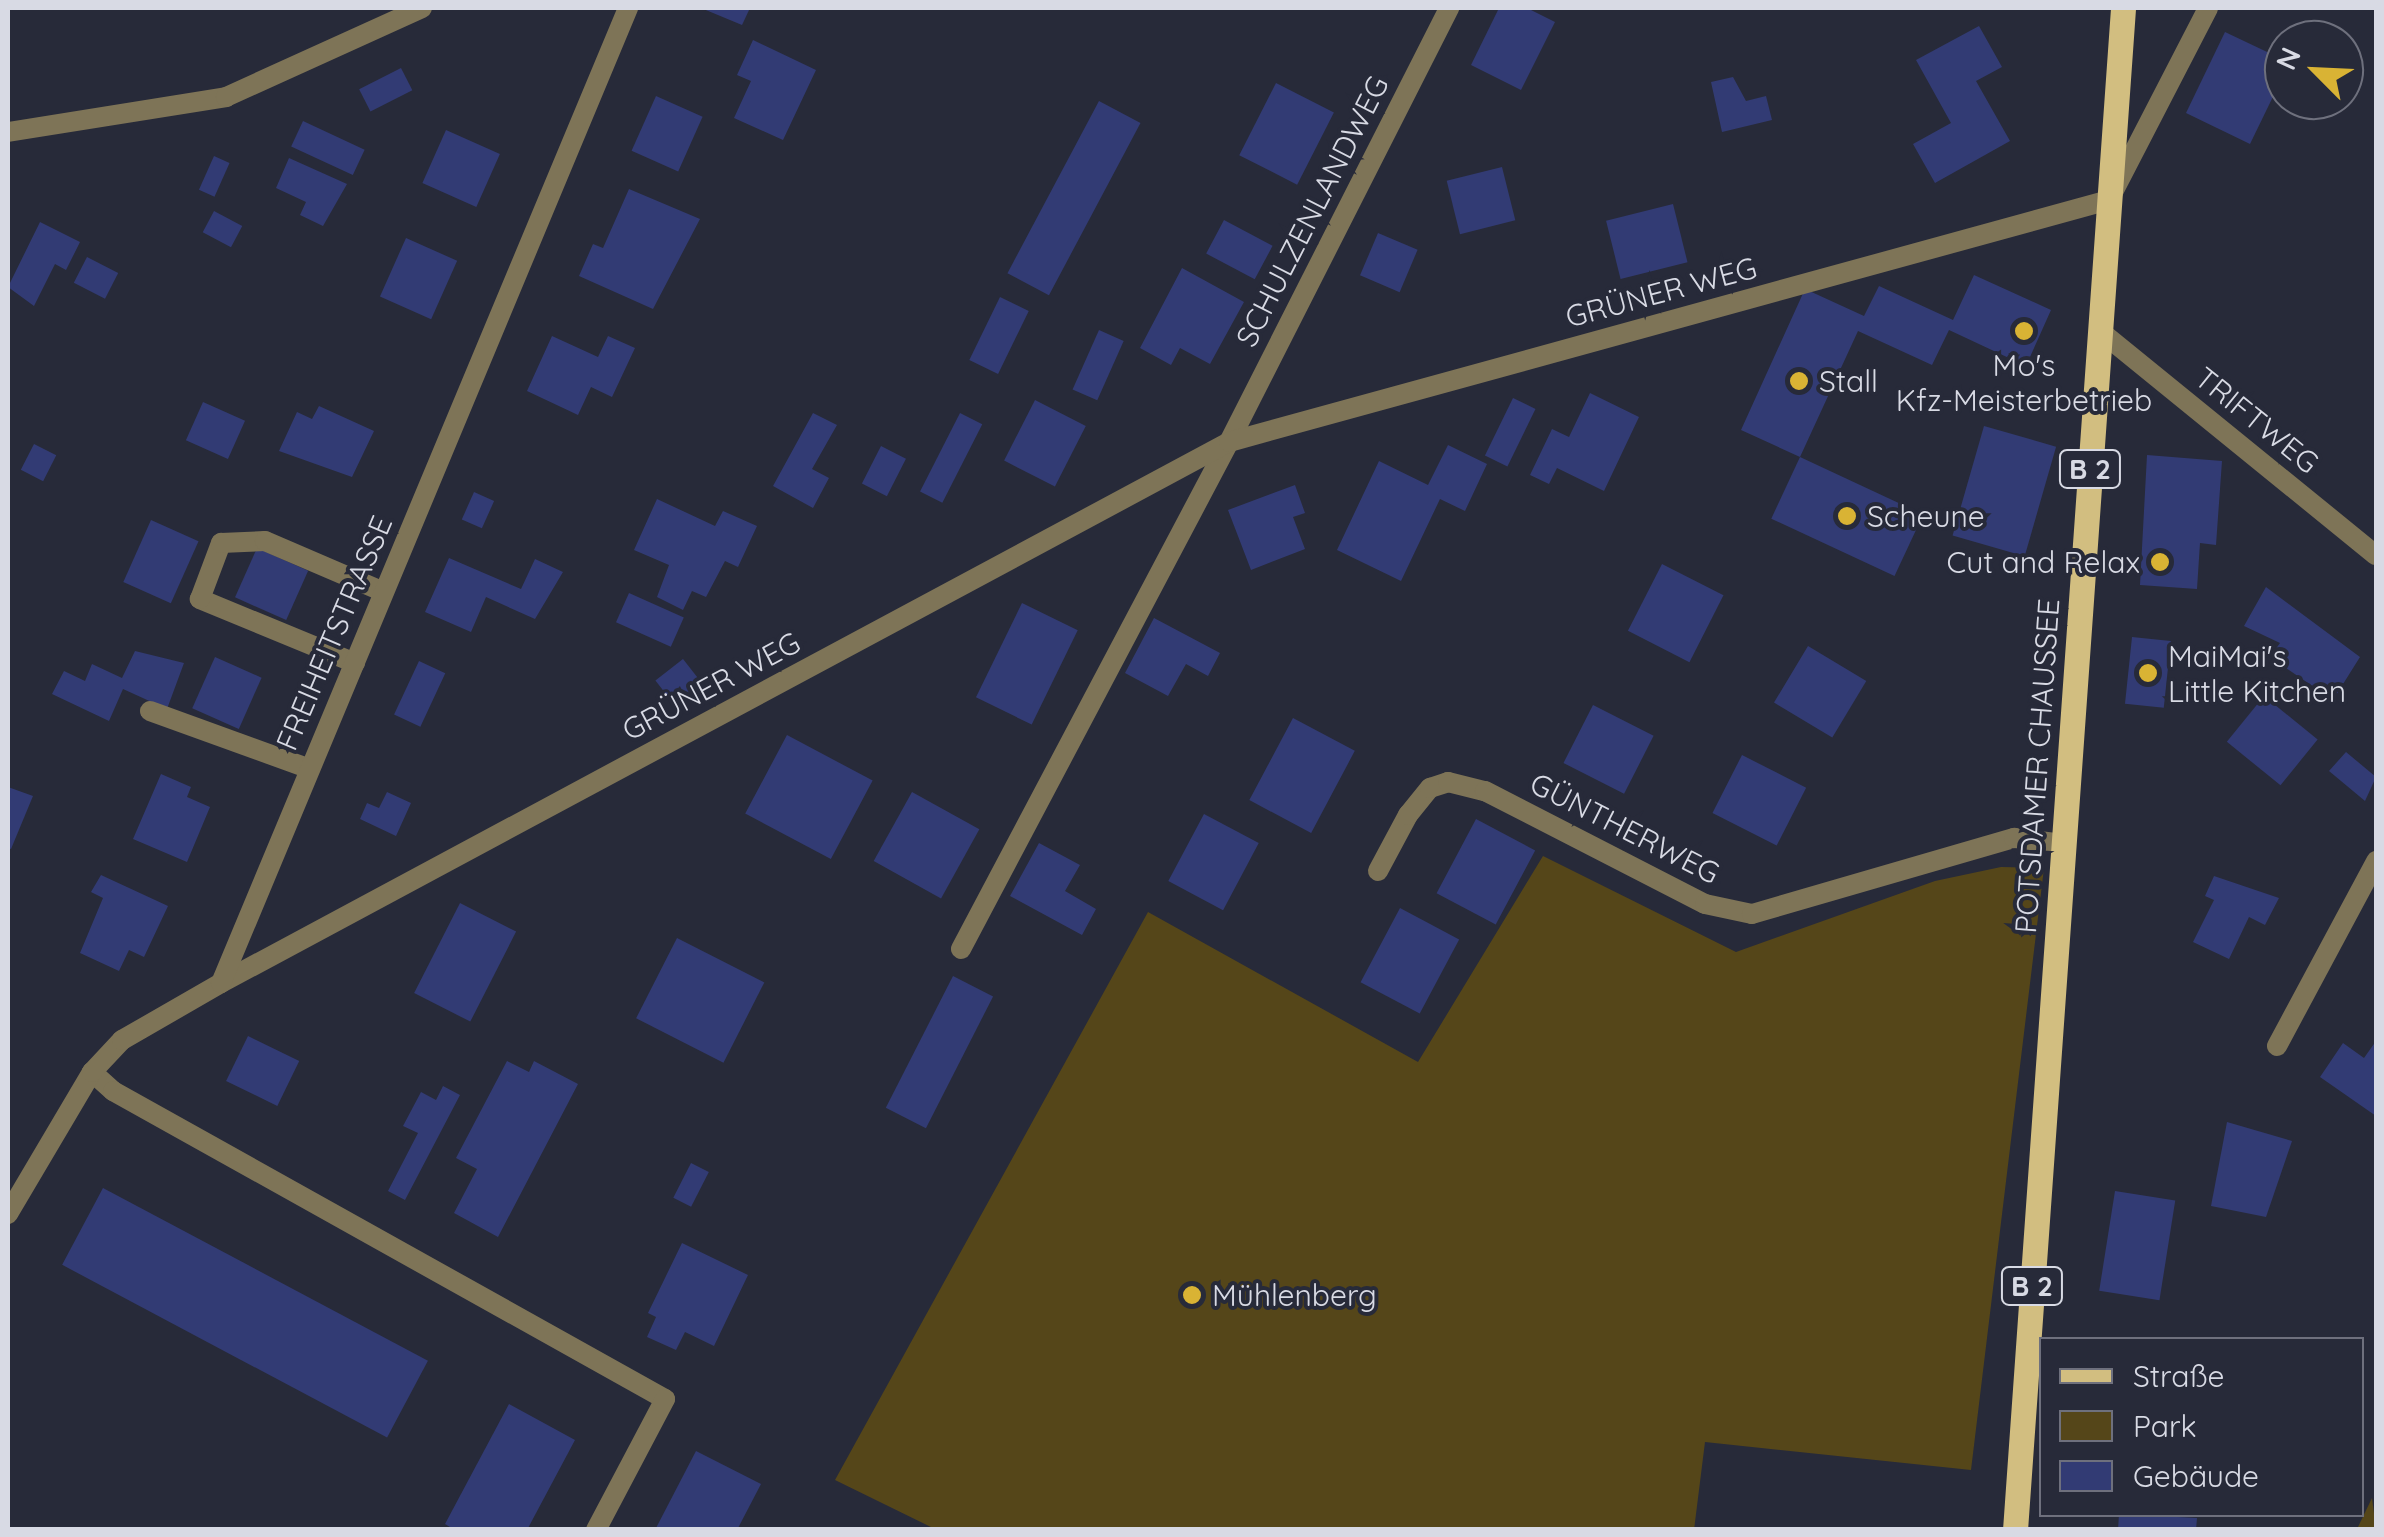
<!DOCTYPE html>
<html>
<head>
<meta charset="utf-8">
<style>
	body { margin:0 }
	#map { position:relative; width:2384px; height:1537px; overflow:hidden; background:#272a39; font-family:Quicksand,sans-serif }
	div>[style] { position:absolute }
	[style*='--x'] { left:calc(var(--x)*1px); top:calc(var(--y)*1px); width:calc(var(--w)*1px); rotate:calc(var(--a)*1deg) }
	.green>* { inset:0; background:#554619 }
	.building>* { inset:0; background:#323b74; transform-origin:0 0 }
	.service>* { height:20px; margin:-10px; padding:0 10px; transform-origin:10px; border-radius:10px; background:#7e7457 }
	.minor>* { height:20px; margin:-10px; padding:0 10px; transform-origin:10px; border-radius:10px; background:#7e7457 }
	.primary>* { height:25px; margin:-12.5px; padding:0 12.5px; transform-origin:12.5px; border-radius:12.5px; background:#d2be80 }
	.dots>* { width:28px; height:28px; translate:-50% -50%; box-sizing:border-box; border:5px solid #272a39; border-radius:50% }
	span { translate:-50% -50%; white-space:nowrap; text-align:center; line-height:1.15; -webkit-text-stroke:8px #272a39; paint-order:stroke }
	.shield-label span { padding:2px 8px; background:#272a39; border:2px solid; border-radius:8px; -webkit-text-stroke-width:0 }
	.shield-label { font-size:28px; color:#d8dae4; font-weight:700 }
	.street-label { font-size:30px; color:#d8dae4 }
	.poi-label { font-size:30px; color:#d8dae4 }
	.left { translate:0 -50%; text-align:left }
	.right { translate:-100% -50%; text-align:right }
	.frame { position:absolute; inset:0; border:10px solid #d8dae4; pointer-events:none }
	.legend { position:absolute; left:2039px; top:1337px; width:325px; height:180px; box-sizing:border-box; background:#272a39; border:2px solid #6e707d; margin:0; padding:12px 18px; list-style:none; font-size:30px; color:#d8dae4 }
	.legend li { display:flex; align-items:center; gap:20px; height:50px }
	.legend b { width:50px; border:2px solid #6e707d }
	.north { position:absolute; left:2264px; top:20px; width:100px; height:100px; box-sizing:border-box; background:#272a39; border:2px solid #6e707d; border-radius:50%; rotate:294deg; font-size:28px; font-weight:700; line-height:40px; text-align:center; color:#d8dae4 }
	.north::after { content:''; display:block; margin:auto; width:35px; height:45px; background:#d9b334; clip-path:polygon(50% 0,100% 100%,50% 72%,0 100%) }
</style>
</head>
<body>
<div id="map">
	<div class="green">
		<i style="clip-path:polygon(1543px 856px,1736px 952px,1935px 881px,2001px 867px,2044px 868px,1971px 1470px,1705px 1442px,1694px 1530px,935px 1529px,835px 1480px,1148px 912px,1418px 1062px)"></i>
		<i style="clip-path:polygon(2372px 1498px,2376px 1529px,2357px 1529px)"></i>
	</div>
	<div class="building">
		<i style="clip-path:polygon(701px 8px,750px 8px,742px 25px)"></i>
		<i style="clip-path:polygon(1499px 8px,1527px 8px,1555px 22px,1521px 90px,1471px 65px)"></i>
		<i style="clip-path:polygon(1979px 26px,2002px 67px,1976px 81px,2010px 141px,1935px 183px,1913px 144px,1951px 123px,1916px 60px)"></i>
		<i style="clip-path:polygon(2225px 32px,2284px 60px,2284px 74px,2250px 144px,2186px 113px)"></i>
		<i style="clip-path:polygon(753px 40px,816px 70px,783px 140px,734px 118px,751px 81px,737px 75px)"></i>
		<i style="left:401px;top:68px;width:25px;height:47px;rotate:63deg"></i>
		<i style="clip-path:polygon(1733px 77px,1746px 101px,1766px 96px,1772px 120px,1722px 132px,1711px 82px)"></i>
		<i style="left:1276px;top:83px;width:65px;height:81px;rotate:27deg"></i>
		<i style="left:656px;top:96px;width:51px;height:60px;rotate:24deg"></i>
		<i style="left:1099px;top:101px;width:47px;height:195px;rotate:28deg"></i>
		<i style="left:303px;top:121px;width:68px;height:28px;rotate:25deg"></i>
		<i style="left:446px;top:130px;width:59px;height:58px;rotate:24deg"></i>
		<i style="left:214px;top:156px;width:17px;height:37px;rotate:24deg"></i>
		<i style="clip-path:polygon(289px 158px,347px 184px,323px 226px,300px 215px,306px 202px,276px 188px)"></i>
		<i style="left:1502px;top:167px;width:55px;height:57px;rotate:76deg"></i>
		<i style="clip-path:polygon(629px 189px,700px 219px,653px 309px,579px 276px,593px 244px,603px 248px)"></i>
		<i style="left:1673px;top:204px;width:60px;height:69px;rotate:76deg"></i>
		<i style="left:214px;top:211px;width:32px;height:24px;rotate:28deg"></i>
		<i style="left:1224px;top:220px;width:55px;height:38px;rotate:28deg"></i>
		<i style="clip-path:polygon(40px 222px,80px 242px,66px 270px,55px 264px,34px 306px,8px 287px)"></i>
		<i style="left:1378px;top:233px;width:43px;height:46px;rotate:23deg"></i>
		<i style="left:406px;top:238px;width:56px;height:64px;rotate:24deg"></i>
		<i style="left:87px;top:257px;width:35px;height:29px;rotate:27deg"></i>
		<i style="clip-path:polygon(1182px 268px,1244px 302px,1210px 364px,1180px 348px,1171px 365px,1140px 348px)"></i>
		<i style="clip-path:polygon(1974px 275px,2051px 310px,2026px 366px,1949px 330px,1932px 365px,1858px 331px,1800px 457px,1741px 430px,1805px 289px,1864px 316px,1879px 286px,1953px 320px)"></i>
		<i style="left:1000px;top:297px;width:32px;height:70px;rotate:26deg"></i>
		<i style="left:1099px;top:330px;width:27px;height:65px;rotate:24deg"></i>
		<i style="clip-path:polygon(552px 336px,598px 357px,608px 336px,635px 348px,612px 397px,591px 387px,578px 415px,527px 391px)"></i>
		<i style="clip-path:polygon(1590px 393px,1639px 417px,1604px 491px,1557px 468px,1549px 484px,1530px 475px,1552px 429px,1569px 437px)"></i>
		<i style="left:1513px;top:398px;width:25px;height:64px;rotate:26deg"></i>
		<i style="left:1035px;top:400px;width:57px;height:68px;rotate:27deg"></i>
		<i style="left:203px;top:402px;width:46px;height:42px;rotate:24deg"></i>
		<i style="clip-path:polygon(319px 406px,374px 431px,352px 477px,279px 451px,297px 412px,312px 419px)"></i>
		<i style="clip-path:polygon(813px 413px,837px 425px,812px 469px,829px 478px,813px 508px,773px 486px)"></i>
		<i style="left:960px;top:413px;width:25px;height:88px;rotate:27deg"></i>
		<i style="left:1984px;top:426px;width:75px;height:114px;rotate:16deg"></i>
		<i style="left:34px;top:444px;width:25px;height:29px;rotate:27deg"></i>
		<i style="clip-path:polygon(1448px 445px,1487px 464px,1465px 511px,1440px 499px,1401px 581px,1337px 550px,1379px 461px,1428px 485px)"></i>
		<i style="left:881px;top:446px;width:28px;height:42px;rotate:27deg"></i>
		<i style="clip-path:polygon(2147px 455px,2222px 461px,2216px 545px,2200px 543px,2197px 589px,2140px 585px)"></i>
		<i style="left:1800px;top:457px;width:136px;height:68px;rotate:25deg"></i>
		<i style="clip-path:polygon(1295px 485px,1305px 513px,1293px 517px,1305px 549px,1251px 570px,1228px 510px)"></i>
		<i style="left:474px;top:492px;width:22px;height:30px;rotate:24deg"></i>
		<i style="clip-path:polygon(657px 499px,715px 526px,723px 511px,757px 526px,738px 567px,725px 561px,706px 597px,692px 591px,683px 610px,657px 597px,669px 565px,634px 550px)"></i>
		<i style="left:151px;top:520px;width:52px;height:68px;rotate:24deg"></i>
		<i style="left:257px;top:548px;width:56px;height:54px;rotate:24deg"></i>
		<i style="clip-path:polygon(449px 558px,521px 589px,535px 559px,563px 572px,535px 619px,486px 597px,471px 632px,425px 612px)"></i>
		<i style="left:1662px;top:564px;width:69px;height:75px;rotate:27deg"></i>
		<i style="clip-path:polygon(2266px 587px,2360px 657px,2333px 700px,2270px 657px,2280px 643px,2244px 626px)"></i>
		<i style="left:629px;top:593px;width:60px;height:32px;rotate:24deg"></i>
		<i style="left:1022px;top:603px;width:62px;height:105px;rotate:26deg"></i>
		<i style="clip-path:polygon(1154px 618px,1220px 653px,1208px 676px,1186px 664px,1168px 696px,1125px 673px)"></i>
		<i style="left:2132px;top:637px;width:39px;height:67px;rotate:6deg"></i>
		<i style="left:1808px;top:646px;width:68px;height:66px;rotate:31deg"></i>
		<i style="clip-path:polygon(135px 651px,184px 663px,167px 709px,123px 689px,109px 721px,52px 694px,64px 671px,85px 681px,92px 664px,122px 678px)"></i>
		<i style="left:215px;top:657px;width:51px;height:56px;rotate:24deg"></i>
		<i style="left:683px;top:659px;width:33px;height:35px;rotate:52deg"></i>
		<i style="left:419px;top:661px;width:29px;height:59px;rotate:25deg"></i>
		<i style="left:2264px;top:696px;width:69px;height:59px;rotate:39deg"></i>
		<i style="left:1593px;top:705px;width:68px;height:65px;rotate:27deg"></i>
		<i style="left:1293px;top:718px;width:70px;height:93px;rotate:28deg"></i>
		<i style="left:787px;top:735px;width:97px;height:89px;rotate:28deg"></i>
		<i style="clip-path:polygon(2346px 752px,2376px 777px,2365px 801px,2329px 771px)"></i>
		<i style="left:1742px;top:755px;width:72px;height:65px;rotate:27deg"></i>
		<i style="clip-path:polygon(161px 774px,191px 787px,187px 797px,210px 807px,187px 862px,133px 839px)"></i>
		<i style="clip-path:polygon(8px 787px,33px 796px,11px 849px,8px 848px)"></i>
		<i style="clip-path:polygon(387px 792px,411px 803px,396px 836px,360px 819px,367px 803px,379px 808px)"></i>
		<i style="left:912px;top:792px;width:77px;height:79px;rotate:29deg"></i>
		<i style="left:1204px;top:814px;width:62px;height:76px;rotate:28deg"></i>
		<i style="left:1476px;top:819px;width:67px;height:84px;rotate:28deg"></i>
		<i style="clip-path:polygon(1039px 843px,1080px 865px,1065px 891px,1096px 909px,1082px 935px,1010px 896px)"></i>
		<i style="clip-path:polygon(101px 875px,168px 906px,144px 957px,129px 950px,119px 971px,80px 953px,103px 898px,91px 892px)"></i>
		<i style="clip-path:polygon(2214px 876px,2279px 898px,2265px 925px,2249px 917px,2229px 959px,2193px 942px,2214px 900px,2205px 896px)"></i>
		<i style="left:460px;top:903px;width:63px;height:101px;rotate:27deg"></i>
		<i style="left:1400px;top:908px;width:67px;height:84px;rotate:28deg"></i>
		<i style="left:677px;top:938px;width:98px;height:90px;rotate:27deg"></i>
		<i style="left:953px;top:976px;width:45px;height:148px;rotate:27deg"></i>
		<i style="left:248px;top:1036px;width:57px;height:50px;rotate:26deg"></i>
		<i style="clip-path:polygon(2376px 1041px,2376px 1116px,2320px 1077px,2343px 1043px,2364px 1058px)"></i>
		<i style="clip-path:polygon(507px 1061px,529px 1072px,534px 1061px,578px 1084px,498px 1237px,454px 1213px,477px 1169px,456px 1158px)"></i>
		<i style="clip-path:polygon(443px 1086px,460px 1095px,405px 1200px,388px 1191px,418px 1133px,403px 1126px,421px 1092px,436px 1100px)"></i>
		<i style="clip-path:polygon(2227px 1122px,2292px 1141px,2266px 1217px,2211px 1206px)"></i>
		<i style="left:691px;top:1163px;width:20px;height:39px;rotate:27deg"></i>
		<i style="left:103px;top:1188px;width:368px;height:87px;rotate:28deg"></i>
		<i style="left:2115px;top:1191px;width:61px;height:101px;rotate:9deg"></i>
		<i style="clip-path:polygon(682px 1243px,748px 1275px,714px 1346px,685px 1332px,676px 1350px,647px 1337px,656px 1317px,648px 1313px)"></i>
		<i style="clip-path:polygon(509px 1404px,575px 1440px,527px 1530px,455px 1530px,445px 1524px)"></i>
		<i style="clip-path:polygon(696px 1451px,761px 1484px,737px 1530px,655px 1530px)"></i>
		<i style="clip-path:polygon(2119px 1514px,2197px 1518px,2196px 1530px,2118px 1530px)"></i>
	</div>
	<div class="service">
		<i style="--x:355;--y:663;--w:168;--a:-157.6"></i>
		<i style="--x:200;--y:599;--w:60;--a:-69.4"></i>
		<i style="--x:221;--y:543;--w:44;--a:-2.6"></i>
		<i style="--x:265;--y:541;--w:129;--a:23.2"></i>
		<i style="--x:150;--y:711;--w:170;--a:19.9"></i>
		<i style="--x:961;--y:949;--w:573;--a:-62.14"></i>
		<i style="--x:2277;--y:1046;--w:210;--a:-61.8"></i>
		<i style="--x:92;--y:1072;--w:28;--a:42"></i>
		<i style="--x:113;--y:1091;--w:632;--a:29.16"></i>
	</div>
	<div class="minor">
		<i style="--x:8;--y:132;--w:221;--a:-9.1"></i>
		<i style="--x:226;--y:97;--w:215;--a:-24.4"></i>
		<i style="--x:2100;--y:331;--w:355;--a:39.1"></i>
		<i style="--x:1229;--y:442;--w:487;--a:-63.1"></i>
		<i style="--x:1378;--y:871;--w:64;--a:-61.8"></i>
		<i style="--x:1408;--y:815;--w:35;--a:-51"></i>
		<i style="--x:1430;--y:788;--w:19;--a:-18"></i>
		<i style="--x:1448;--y:782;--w:38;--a:14"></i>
		<i style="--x:1485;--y:791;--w:247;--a:27.2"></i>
		<i style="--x:1705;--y:904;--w:48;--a:12"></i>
		<i style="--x:1752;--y:914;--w:273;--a:-16.2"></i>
		<i style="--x:2014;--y:838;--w:50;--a:6.8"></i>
		<i style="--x:221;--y:983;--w:1144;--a:-28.22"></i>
		<i style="--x:1229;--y:442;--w:913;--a:-15.38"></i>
		<i style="--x:2109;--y:200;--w:216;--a:-62.7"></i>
		<i style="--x:8;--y:1214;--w:165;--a:-59.4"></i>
		<i style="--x:92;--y:1072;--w:44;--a:-46.8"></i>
		<i style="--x:122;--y:1040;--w:114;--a:-29.9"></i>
		<i style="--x:221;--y:983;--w:1057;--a:-67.34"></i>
		<i style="--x:596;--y:1530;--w:148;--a:-62.2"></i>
	</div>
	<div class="primary">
		<i style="--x:2015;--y:1530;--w:1526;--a:-85.94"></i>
	</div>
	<div class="dots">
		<i style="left:2024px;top:331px;background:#d9b334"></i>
		<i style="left:1799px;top:381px;background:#d9b334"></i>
		<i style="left:1847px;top:516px;background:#d9b334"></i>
		<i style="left:2160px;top:562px;background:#d9b334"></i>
		<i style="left:2148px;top:673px;background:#d9b334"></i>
		<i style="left:1192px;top:1295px;background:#d9b334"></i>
	</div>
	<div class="shield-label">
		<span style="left:2090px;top:469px">B 2</span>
		<span style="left:2032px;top:1286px">B 2</span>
	</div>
	<div class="street-label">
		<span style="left:1312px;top:211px;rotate:-63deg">SCHULZENLANDWEG</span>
		<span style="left:1661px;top:292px;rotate:-15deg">GRÜNER WEG</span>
		<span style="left:2257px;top:420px;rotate:39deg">TRIFTWEG</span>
		<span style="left:334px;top:633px;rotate:-67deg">FREIHEITSTRASSE</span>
		<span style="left:711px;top:686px;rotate:-28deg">GRÜNER WEG</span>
		<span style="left:2037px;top:766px;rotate:-86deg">POTSDAMER CHAUSSEE</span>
		<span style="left:1625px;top:828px;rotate:27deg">GÜNTHERWEG</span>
	</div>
	<div class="poi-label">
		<span style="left:2024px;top:382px">Mo's<br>Kfz-Meisterbetrieb</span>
		<span class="left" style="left:1819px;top:381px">Stall</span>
		<span class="left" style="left:1867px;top:516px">Scheune</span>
		<span class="right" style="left:2140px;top:562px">Cut and Relax</span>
		<span class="left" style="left:2168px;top:673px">MaiMai's<br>Little Kitchen</span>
		<span class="left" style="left:1212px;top:1295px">Mühlenberg</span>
	</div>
	<div class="frame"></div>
	<ul class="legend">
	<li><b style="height:12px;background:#d2be80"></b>Straße</li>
	<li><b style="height:28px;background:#554619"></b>Park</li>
	<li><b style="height:28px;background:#323b74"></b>Gebäude</li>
	</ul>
	<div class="north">N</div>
</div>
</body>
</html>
